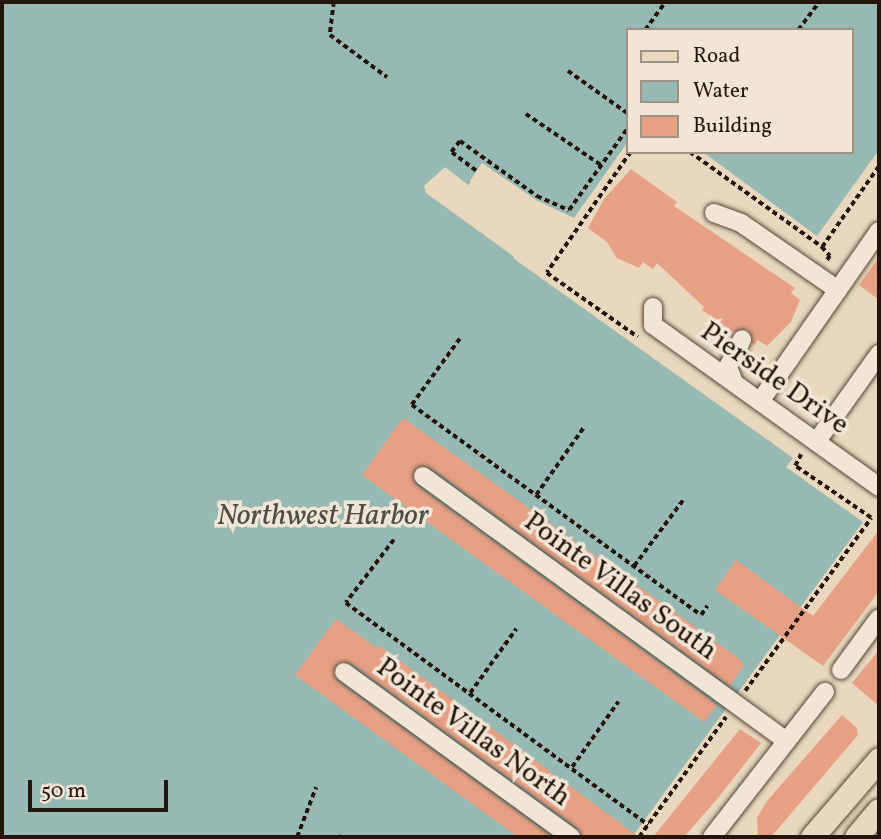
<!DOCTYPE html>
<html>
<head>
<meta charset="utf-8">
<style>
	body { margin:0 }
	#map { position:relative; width:881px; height:839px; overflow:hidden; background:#e9d7be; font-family:Vollkorn,serif }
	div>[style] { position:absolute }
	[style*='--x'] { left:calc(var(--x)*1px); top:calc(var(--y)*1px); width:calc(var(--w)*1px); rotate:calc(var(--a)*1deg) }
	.water>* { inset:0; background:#97b9b3 }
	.pier>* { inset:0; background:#e9d7be }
	.building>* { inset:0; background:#e6a185 }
	.path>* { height:3.5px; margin-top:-1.75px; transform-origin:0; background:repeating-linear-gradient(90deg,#25140b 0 5px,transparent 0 8.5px) }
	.roads { filter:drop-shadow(0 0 2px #564538) drop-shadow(0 0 2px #564538) }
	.minor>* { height:18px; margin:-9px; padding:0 9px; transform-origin:9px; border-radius:9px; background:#f1e5d5 }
	.major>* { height:23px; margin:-11.5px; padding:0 11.5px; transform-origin:11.5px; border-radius:11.5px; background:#e9d7be }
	span { translate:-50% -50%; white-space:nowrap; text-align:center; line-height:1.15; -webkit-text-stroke:7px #f1e5d5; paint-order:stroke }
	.street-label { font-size:28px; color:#25140b }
	.water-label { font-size:30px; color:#4d4e46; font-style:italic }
	.frame { position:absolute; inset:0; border:4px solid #25140b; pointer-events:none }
	.legend { position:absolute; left:626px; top:28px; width:228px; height:126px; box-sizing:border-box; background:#f1e5d5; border:2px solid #9f9184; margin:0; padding:9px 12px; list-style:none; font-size:21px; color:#25140b }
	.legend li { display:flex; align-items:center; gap:14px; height:35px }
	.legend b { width:35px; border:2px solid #9f9184 }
	.scale { position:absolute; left:28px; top:780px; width:140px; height:32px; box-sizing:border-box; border:4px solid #25140b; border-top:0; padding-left:9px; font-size:21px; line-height:24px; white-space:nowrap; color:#25140b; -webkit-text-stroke:5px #f1e5d5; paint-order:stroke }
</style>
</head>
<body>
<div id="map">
	<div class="water">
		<i style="clip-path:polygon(2px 2px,879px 2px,879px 150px,817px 236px,703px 152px,851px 152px,851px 30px,627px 30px,627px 143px,574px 218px,536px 200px,482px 163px,470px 181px,534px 225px,513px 258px,793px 458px,786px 467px,863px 522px,632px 837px,2px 837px)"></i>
	</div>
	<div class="pier">
		<i style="clip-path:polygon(445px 167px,468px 185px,482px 168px,474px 180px,537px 223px,517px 257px,542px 277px,426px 193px,424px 186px)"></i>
	</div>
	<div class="building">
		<i style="clip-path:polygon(631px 169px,677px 202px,674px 206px,795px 288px,791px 293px,800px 300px,791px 322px,767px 346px,758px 340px,753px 346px,748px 329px,733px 332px,702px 310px,704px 307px,657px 263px,653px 269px,643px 262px,639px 268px,617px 258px,607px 242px,588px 228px,604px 199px)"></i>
		<i style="clip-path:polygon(879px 257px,879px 300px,859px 285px)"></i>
		<i style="clip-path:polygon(403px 418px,737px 657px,744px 665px,730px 686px,430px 467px,413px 470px,416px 485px,717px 705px,704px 722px,362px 475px)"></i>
		<i style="clip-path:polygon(879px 530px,879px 591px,823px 666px,715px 590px,736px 560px,813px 616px)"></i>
		<i style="clip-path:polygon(336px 619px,378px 649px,380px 646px,639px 837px,582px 837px,578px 828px,351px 663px,335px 665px,337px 681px,552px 837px,518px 837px,295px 675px)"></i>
		<i style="clip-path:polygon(879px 650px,879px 706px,852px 683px)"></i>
		<i style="clip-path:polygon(842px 715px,857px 728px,858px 735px,771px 837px,758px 837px,757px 818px,767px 801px)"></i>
		<i style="clip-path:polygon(740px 729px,761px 743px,718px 798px,684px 837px,653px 837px)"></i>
	</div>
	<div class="path">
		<i style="--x:334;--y:2;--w:33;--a:97"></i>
		<i style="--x:330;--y:35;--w:71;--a:36.4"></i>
		<i style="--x:645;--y:30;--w:34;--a:-54"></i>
		<i style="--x:798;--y:30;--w:35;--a:-53"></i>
		<i style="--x:568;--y:71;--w:72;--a:35.4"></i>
		<i style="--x:526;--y:114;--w:91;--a:34.2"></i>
		<i style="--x:631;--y:152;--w:147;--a:124.8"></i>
		<i style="--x:547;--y:273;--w:111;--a:35.1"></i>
		<i style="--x:690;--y:152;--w:163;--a:35.7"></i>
		<i style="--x:822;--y:247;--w:99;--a:-54.9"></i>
		<i style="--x:476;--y:171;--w:31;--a:-143"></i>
		<i style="--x:451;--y:152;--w:14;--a:-51"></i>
		<i style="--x:460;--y:141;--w:95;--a:35.5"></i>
		<i style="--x:537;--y:196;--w:35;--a:24"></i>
		<i style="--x:569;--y:210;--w:100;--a:-54.4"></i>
		<i style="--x:822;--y:247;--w:12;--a:48"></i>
		<i style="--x:830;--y:256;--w:6;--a:121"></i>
		<i style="--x:460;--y:339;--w:82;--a:126"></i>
		<i style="--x:412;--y:405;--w:357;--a:36"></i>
		<i style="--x:701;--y:615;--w:11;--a:-56"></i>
		<i style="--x:536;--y:495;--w:83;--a:-54.8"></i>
		<i style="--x:394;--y:540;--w:79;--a:127.3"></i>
		<i style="--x:346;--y:603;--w:375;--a:36.3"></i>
		<i style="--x:634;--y:566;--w:82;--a:-53.4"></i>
		<i style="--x:745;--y:691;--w:214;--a:-53.9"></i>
		<i style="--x:871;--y:518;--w:92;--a:-145.6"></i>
		<i style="--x:795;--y:466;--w:13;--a:-63"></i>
		<i style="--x:470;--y:693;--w:79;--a:-54.3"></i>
		<i style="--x:572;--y:767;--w:80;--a:-54.7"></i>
		<i style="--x:297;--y:837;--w:53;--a:-69.2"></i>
		<i style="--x:340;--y:837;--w:2;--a:-63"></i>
		<i style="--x:639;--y:837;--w:148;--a:-54.1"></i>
	</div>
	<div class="roads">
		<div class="minor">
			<i style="--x:714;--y:213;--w:29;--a:20"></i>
			<i style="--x:741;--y:223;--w:118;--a:34.6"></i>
			<i style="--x:653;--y:307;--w:18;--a:90"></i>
			<i style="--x:653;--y:325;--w:278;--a:35.6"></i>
			<i style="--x:733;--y:380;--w:14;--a:-111"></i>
			<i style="--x:728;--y:367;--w:31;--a:-63"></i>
			<i style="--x:761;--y:400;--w:206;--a:-55.1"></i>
			<i style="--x:817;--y:441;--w:107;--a:-54.5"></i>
			<i style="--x:423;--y:476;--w:449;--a:36.1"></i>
			<i style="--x:841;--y:670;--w:64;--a:-53.8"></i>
			<i style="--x:344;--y:672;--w:281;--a:36"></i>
			<i style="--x:712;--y:837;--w:184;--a:-52.1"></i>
		</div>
		<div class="major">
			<i style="--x:812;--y:837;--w:103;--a:-49.3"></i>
			<i style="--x:856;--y:837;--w:35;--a:-50"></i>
		</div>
	</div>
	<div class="street-label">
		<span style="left:774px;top:379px;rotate:35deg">Pierside Drive</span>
		<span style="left:620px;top:587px;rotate:36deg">Pointe Villas South</span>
		<span style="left:473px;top:733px;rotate:36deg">Pointe Villas North</span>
	</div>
	<div class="water-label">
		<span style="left:323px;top:516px">Northwest Harbor</span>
	</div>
	<div class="frame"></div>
	<ul class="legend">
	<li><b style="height:9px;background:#e9d7be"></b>Road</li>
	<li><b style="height:19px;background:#97b9b3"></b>Water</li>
	<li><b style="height:19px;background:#e6a185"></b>Building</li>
	</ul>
	<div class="scale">50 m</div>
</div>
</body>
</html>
